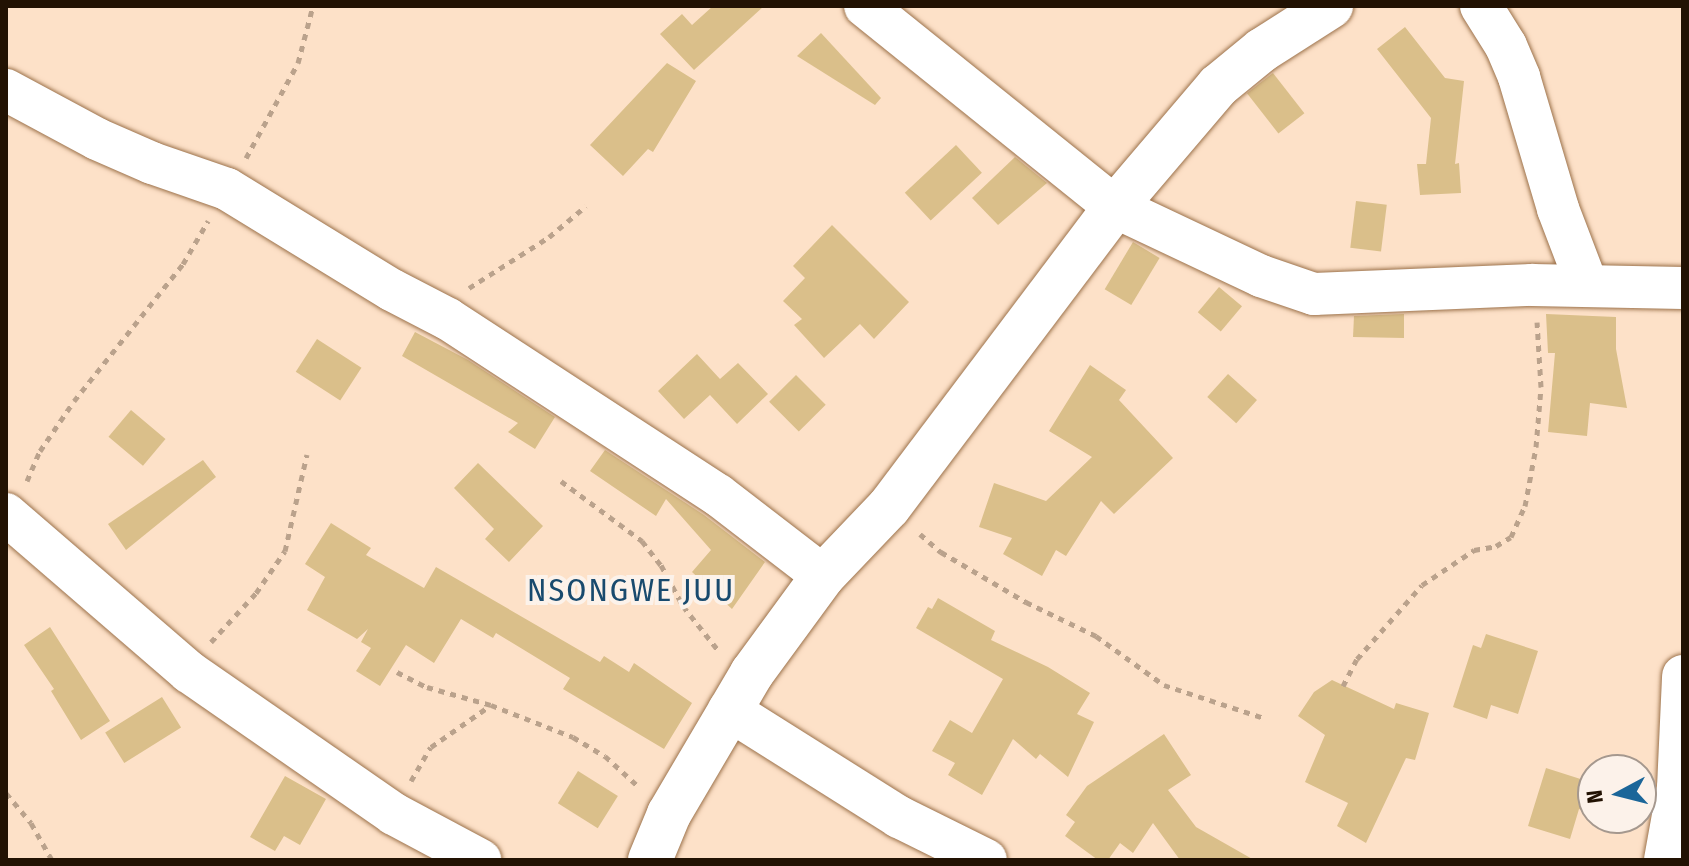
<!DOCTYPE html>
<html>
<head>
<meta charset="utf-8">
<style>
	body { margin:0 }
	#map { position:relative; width:1689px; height:866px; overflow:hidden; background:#fde1c8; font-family:"Fira Sans Condensed",sans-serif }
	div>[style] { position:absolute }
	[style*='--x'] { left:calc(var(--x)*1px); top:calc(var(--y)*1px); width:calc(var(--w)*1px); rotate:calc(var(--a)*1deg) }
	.building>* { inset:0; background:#dabf8a; transform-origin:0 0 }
	.path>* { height:5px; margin-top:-2.5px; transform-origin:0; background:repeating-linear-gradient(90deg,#baa28c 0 6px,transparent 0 12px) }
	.roads { filter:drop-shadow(0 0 2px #9c724b) drop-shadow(0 0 2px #9c724b) }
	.street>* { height:42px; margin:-21px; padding:0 21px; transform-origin:21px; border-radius:21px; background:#fff }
	.secondary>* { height:44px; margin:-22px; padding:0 22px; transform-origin:22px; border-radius:22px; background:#fff }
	span { translate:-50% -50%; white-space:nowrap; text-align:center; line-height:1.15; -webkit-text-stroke:8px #fcf2ea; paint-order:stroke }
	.quarter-label { font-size:32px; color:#184a6e; letter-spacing:2px }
	.frame { position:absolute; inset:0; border:8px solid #221203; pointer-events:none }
	.north { position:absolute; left:1577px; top:754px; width:80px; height:80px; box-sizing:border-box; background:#fcf2ea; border:2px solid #a5988e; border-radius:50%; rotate:263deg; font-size:22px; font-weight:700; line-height:32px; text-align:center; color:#221203 }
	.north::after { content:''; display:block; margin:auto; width:28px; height:36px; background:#1b6699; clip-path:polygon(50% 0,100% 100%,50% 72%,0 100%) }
</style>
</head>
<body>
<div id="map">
	<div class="building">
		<i style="clip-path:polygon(713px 6px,764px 6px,694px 70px,660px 34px,682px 14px,692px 25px)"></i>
		<i style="clip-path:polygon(1405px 27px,1445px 78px,1464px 81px,1455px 164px,1459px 163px,1461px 193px,1420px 195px,1417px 164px,1426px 164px,1431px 118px,1377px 49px)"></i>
		<i style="clip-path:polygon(821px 33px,881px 98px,875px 105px,797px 56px)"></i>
		<i style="clip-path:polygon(667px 63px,696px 81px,653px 152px,648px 149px,623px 176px,590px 145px)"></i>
		<i style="left:1273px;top:73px;width:51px;height:33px;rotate:52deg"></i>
		<i style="left:956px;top:145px;width:38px;height:70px;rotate:47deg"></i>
		<i style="clip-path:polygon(1015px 157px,1047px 183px,998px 225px,972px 198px)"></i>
		<i style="left:1356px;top:201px;width:31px;height:47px;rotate:7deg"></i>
		<i style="clip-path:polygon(832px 225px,909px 302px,874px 339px,860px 324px,824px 358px,794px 325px,802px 319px,783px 301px,805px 278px,793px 266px)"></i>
		<i style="left:1133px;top:242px;width:31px;height:55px;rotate:31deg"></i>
		<i style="left:1219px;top:287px;width:30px;height:33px;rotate:40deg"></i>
		<i style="clip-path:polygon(1404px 314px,1404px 338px,1353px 337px,1354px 316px)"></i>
		<i style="clip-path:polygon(1546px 314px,1616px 317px,1616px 349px,1627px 408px,1590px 403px,1587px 436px,1548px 432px,1555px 353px,1548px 353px)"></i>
		<i style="clip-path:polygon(415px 332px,468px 360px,555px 417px,535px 449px,508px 432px,518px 423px,402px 356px)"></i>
		<i style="left:317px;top:339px;width:53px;height:39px;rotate:33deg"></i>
		<i style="clip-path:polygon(697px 354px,720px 379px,738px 363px,768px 394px,737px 424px,710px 395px,684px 419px,658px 391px)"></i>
		<i style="clip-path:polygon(1090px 365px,1126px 390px,1119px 400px,1173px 458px,1114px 514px,1101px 501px,1066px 556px,1056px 550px,1042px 576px,1003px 554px,1012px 538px,979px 527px,994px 483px,1046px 501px,1092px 457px,1049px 431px)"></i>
		<i style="left:1228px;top:374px;width:39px;height:31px;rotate:42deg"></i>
		<i style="left:796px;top:375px;width:42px;height:38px;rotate:45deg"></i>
		<i style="left:131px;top:410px;width:45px;height:35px;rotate:40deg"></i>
		<i style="clip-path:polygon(605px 450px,704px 515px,765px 562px,732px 609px,692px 572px,711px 550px,666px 499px,656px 516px,590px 471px)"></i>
		<i style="clip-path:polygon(203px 460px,216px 477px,126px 550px,108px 524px)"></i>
		<i style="clip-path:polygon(478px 463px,543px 526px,509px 562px,485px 539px,494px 529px,454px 488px)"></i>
		<i style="clip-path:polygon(331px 523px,371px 548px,366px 555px,424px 588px,436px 567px,600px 662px,604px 656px,629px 672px,634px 663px,692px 703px,664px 749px,563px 689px,570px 678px,496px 633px,493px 638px,461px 619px,434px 663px,406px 645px,380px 686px,356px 671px,371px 648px,361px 642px,368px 629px,357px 639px,307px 610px,325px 577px,305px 564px)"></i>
		<i style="clip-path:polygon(938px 598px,995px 631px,991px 640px,1048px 667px,1090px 693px,1077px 714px,1094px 722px,1068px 777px,1040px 754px,1036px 759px,1013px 739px,982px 795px,948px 775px,955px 763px,932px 751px,950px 720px,972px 733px,1003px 679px,916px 628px,928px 607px,932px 609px)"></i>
		<i style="clip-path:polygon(50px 627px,110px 721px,81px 740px,51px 691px,54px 689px,24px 645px)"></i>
		<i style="clip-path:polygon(1486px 634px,1538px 651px,1518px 714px,1491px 705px,1487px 719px,1453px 707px,1473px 645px,1481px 648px)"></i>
		<i style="clip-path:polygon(1332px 680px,1394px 709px,1396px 703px,1429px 713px,1415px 760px,1406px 758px,1366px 843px,1337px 826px,1348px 803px,1305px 782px,1325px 735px,1298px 716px,1314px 692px)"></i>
		<i style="left:162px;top:697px;width:36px;height:67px;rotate:58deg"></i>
		<i style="clip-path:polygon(1164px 734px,1191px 775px,1168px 790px,1196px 827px,1254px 860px,1180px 860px,1153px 823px,1133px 853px,1120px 843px,1108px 860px,1098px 860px,1065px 836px,1075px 822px,1066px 815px,1087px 786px)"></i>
		<i style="clip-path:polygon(1546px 768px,1593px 783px,1593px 815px,1579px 809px,1570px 839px,1528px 826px)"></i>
		<i style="left:578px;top:771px;width:47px;height:38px;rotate:32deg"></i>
		<i style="clip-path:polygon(285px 776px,326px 799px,300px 845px,284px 836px,275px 851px,250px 837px)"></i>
	</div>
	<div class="path">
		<i style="--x:246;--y:158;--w:108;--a:-61.3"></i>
		<i style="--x:298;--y:63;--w:59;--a:-75.3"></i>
		<i style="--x:469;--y:288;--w:95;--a:-32.5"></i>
		<i style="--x:549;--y:237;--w:48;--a:-40"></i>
		<i style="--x:27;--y:481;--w:33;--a:-67"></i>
		<i style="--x:40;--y:451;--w:60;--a:-55.8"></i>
		<i style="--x:74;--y:401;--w:175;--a:-51.5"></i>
		<i style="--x:183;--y:264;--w:50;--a:-59.8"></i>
		<i style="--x:561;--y:481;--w:101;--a:36.5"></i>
		<i style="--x:642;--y:541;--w:31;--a:52"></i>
		<i style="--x:661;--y:565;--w:47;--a:61.8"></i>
		<i style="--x:683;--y:606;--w:56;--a:51.5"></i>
		<i style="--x:920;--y:534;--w:28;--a:41"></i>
		<i style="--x:941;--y:552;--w:99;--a:30.5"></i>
		<i style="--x:1026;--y:602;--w:78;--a:25.9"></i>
		<i style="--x:1096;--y:636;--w:84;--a:35.8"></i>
		<i style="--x:1164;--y:685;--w:105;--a:18.3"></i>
		<i style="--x:211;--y:642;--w:67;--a:-47.4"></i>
		<i style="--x:256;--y:593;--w:51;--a:-55.4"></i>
		<i style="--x:285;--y:551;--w:99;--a:-77.2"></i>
		<i style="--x:397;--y:672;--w:34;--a:27"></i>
		<i style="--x:427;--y:687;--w:66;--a:15.7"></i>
		<i style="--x:491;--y:705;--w:88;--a:21.3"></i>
		<i style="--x:573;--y:737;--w:37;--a:31"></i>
		<i style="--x:605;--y:756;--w:45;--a:42.3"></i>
		<i style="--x:1343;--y:686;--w:30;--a:-63"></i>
		<i style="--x:1357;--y:659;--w:98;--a:-48.7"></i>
		<i style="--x:1422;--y:585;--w:63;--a:-33.9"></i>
		<i style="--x:1474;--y:550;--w:22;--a:-10"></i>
		<i style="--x:1496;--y:546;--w:17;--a:-31"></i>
		<i style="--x:1511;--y:537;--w:34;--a:-66"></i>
		<i style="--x:1525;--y:506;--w:60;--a:-79.4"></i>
		<i style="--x:1536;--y:447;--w:60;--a:-85.2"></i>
		<i style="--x:1541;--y:387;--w:65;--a:-93.5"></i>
		<i style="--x:411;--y:781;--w:39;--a:-60"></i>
		<i style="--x:431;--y:747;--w:73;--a:-35"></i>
		<i style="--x:6;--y:793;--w:39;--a:50"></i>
		<i style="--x:31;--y:823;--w:43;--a:60.4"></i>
	</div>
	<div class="roads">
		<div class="street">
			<i style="--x:865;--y:6;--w:321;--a:38.8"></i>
			<i style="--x:1115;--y:207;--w:161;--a:25.3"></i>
			<i style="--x:1261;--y:276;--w:56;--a:18.8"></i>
			<i style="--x:1314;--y:294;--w:218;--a:-2.4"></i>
			<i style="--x:1532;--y:285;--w:151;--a:1.1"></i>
			<i style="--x:1481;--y:6;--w:47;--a:58"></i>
			<i style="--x:1506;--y:46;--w:34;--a:67"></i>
			<i style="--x:1519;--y:77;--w:138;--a:73.5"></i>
			<i style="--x:1558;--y:209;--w:81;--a:69.1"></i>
			<i style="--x:6;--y:90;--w:103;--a:28.3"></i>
			<i style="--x:97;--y:139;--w:60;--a:23.6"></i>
			<i style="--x:152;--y:163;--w:79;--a:19.1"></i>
			<i style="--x:227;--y:189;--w:193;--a:31.5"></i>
			<i style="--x:392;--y:290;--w:63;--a:27.4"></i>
			<i style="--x:448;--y:319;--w:322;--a:33.1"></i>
			<i style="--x:718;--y:495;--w:133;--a:37.6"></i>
			<i style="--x:6;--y:514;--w:242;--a:40.8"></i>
			<i style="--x:189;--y:672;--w:249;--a:34.7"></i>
			<i style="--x:394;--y:814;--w:98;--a:28.1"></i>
			<i style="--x:729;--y:710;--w:201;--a:32.2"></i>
			<i style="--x:899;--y:817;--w:97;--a:26.3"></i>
			<i style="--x:1665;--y:860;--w:73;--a:-79.8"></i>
			<i style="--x:1678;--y:788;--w:112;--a:-87.4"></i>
		</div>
		<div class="secondary">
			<i style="--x:650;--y:860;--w:50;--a:-67.6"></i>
			<i style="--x:669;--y:814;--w:164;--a:-59.5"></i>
			<i style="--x:752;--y:673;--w:120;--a:-53.8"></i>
			<i style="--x:823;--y:576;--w:95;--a:-46.3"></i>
			<i style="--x:889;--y:507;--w:376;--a:-53"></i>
			<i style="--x:1115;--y:207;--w:159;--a:-49.6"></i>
			<i style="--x:1218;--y:86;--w:57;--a:-39.3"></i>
			<i style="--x:1262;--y:50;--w:82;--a:-32.5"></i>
		</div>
	</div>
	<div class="quarter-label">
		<span style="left:631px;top:590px">NSONGWE JUU</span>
	</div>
	<div class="frame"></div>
	<div class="north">N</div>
</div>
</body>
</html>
